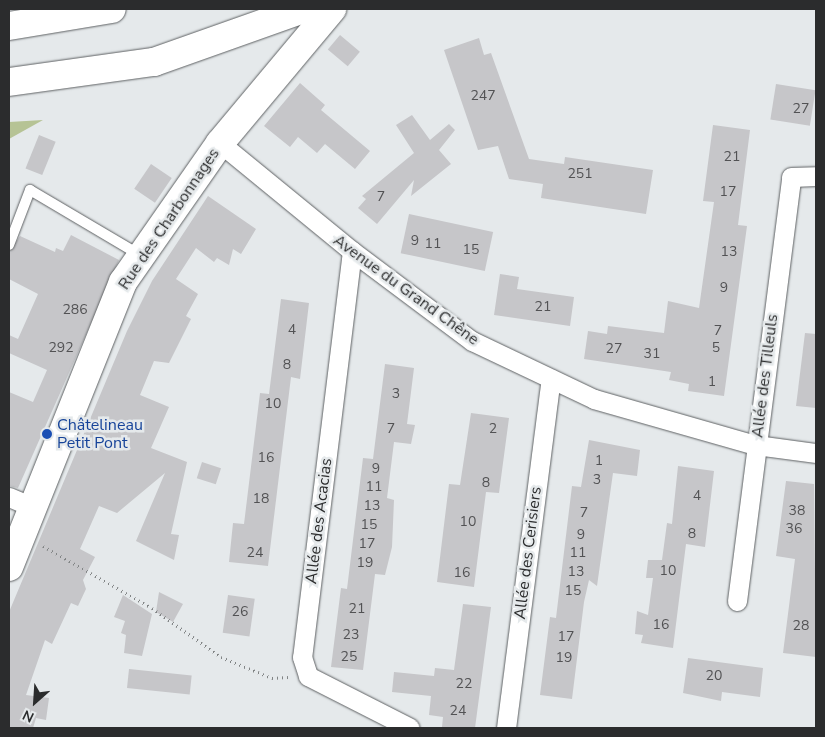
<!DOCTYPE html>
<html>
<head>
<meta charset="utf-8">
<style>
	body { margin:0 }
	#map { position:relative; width:825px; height:737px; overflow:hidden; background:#e5e9eb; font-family:"Nunito Sans",sans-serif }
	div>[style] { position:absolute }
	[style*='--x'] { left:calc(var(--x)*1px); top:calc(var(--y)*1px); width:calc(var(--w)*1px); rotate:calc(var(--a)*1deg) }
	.green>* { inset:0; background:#b6c395 }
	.building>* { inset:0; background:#c6c6c9; transform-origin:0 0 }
	.path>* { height:3px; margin-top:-1.5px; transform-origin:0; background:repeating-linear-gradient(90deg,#818485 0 1px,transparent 0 5px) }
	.roads { filter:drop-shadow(0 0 1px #5e6163) drop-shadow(0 0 1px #5e6163) }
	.lane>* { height:10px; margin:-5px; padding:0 5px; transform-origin:5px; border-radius:5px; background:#fff }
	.street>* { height:19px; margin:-9.5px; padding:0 9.5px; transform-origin:9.5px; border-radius:9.5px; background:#fff }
	.secondary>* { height:28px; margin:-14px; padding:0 14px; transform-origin:14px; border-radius:14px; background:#fff }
	.highway>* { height:28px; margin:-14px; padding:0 14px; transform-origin:14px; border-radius:14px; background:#fff }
	.dots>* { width:14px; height:14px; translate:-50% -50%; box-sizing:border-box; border:2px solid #e5e9eb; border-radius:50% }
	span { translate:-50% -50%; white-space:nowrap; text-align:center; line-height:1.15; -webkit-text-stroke:5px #e5e9eb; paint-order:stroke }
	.number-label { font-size:14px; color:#525254 }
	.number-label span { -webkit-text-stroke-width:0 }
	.street-label { font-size:16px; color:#2b2c2d }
	.transit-label { font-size:16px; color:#164399 }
	.left { translate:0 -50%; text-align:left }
	.frame { position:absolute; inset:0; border:10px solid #2b2c2d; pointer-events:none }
	.north { position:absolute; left:10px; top:677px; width:50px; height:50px; -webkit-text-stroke:4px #e5e9eb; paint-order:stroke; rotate:206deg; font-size:14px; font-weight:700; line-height:20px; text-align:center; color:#2b2c2d }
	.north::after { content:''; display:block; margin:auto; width:18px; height:22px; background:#2b2c2d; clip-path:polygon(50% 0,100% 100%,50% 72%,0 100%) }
</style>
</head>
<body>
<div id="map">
	<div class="green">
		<i style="clip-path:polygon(43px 120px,9px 139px,9px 122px)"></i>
	</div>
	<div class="building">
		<i style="left:340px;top:35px;width:26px;height:19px;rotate:40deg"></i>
		<i style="clip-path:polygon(479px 38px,484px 55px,491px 53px,529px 159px,564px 164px,565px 157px,653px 170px,646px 214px,541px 198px,543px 184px,509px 179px,498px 146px,478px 150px,444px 50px)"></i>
		<i style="clip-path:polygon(300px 83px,325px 105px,321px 110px,370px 151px,355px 169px,325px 144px,317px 153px,298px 137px,290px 147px,264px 126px)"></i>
		<i style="left:776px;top:84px;width:40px;height:36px;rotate:9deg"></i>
		<i style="clip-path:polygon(412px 115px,430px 140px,449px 124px,455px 130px,439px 150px,451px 164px,411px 196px,414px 180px,377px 224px,358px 208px,366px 199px,362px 196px,414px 153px,396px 125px)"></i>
		<i style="clip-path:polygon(713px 125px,750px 130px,738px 225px,747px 226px,724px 396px,688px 391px,689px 384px,669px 380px,671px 372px,584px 359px,588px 331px,607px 334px,608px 326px,664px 333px,668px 301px,699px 308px,714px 202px,703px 201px)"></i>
		<i style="left:39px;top:135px;width:18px;height:36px;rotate:22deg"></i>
		<i style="left:151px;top:164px;width:25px;height:30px;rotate:34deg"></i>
		<i style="clip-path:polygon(208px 196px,256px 229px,241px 254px,233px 249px,229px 265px,217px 258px,214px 262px,196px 248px,176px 279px,198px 294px,186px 316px,191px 319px,169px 363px,154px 361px,140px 395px,169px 407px,151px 448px,187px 462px,171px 534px,179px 535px,174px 560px,136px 541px,165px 473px,117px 513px,99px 506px,80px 549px,95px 557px,83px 580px,86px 589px,78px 606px,71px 603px,52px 644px,45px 640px,26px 695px,49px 698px,46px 720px,36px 718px,33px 728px,9px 728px,9px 612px,127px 331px,152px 281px)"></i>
		<i style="left:409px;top:214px;width:86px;height:40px;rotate:12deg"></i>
		<i style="clip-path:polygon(71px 235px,119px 260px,18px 488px,9px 486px,9px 392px,33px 402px,47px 370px,9px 353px,9px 335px,18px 339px,38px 294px,9px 279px,9px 252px,20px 236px,55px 252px,56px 248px,63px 251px)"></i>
		<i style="clip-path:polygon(500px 274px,519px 277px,517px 289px,574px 297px,570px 326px,494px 315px)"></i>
		<i style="clip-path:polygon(281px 299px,309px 303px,300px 379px,291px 377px,268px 566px,229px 562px,233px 523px,244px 524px,260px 393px,269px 394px)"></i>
		<i style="clip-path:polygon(805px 333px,816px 334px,816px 408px,796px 406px)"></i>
		<i style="clip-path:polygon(385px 364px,414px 368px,407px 424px,415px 425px,411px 444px,394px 442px,387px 498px,394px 500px,392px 547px,385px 575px,375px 574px,363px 670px,331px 667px,341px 588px,347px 589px,363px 458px,373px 459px)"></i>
		<i style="clip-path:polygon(471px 413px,509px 418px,499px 493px,486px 492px,474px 587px,437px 582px,449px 484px,460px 485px)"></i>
		<i style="clip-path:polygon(589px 440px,640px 450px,637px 476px,613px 473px,597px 586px,589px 580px,584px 602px,572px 699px,540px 695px,550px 617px,556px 618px,572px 486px,581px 487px)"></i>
		<i style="left:202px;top:462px;width:20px;height:17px;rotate:18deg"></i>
		<i style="clip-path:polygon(678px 466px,714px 471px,705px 547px,686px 544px,673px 648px,641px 643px,643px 635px,635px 634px,637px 611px,648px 615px,653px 578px,646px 578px,648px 560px,662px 560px,667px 523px,672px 524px)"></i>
		<i style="clip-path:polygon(786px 481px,814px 484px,816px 657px,783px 653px,795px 559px,776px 556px)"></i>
		<i style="clip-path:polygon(159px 592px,183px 604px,173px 622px,156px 612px)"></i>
		<i style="clip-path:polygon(123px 595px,152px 614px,142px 656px,124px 653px,126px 635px,121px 633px,125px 621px,114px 617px)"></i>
		<i style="left:228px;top:595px;width:27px;height:38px;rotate:8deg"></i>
		<i style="clip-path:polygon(463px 604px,491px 607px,475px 728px,442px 727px,443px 717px,429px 715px,431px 696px,392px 692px,394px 672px,434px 676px,435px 668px,454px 670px)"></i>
		<i style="clip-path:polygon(688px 658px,763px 668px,760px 697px,722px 692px,721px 701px,683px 693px)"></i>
		<i style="left:129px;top:669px;width:63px;height:19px;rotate:6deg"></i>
	</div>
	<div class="path">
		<i style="--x:43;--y:546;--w:125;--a:29.6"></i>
		<i style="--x:152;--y:608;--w:85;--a:35.4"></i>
		<i style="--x:221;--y:657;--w:55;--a:22.4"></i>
		<i style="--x:272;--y:678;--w:16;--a:-4"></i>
	</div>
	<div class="roads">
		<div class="lane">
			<i style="--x:9;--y:245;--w:59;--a:-69.1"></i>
			<i style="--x:30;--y:190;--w:128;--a:30.6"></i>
		</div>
		<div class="street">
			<i style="--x:220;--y:143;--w:171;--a:39.3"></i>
			<i style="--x:352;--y:251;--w:150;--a:36.9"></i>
			<i style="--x:472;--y:341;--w:135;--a:25.4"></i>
			<i style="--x:594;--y:399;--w:168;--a:15.9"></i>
			<i style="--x:756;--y:445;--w:61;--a:7.6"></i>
			<i style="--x:352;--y:251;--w:409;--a:97"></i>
			<i style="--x:302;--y:657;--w:20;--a:72"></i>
			<i style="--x:308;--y:676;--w:114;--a:27"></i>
			<i style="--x:9;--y:497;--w:25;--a:23"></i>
			<i style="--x:737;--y:601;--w:427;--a:-82.7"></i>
			<i style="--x:791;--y:177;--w:25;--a:-2"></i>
			<i style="--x:506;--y:728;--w:352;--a:-82.7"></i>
		</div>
		<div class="secondary">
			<i style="--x:9;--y:567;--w:307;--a:-68.2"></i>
			<i style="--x:123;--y:282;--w:169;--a:-55.1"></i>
			<i style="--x:220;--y:143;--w:175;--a:-50.1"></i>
		</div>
		<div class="highway">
			<i style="--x:9;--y:26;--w:104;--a:-9.4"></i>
			<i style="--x:9;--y:82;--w:146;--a:-7.9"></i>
			<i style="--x:154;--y:62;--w:159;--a:-19.5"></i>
		</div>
	</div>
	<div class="dots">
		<i style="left:47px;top:434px;background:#1a4fb4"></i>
	</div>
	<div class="number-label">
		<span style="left:483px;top:96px">247</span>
		<span style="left:801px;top:109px">27</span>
		<span style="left:732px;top:157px">21</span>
		<span style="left:580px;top:174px">251</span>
		<span style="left:728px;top:192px">17</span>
		<span style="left:381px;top:197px">7</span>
		<span style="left:415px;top:241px">9</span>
		<span style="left:433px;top:244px">11</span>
		<span style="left:471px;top:250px">15</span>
		<span style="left:729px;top:252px">13</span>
		<span style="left:724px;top:288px">9</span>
		<span style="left:543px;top:307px">21</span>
		<span style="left:75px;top:310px">286</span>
		<span style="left:292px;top:330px">4</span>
		<span style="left:718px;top:331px">7</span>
		<span style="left:61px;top:348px">292</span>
		<span style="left:716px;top:348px">5</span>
		<span style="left:614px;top:349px">27</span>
		<span style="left:652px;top:354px">31</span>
		<span style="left:287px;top:365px">8</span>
		<span style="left:712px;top:382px">1</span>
		<span style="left:396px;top:394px">3</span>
		<span style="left:273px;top:404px">10</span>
		<span style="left:391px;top:429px">7</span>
		<span style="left:493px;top:429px">2</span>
		<span style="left:266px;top:458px">16</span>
		<span style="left:599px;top:461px">1</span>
		<span style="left:376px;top:469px">9</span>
		<span style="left:597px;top:480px">3</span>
		<span style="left:486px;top:483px">8</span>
		<span style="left:374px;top:487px">11</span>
		<span style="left:697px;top:496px">4</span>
		<span style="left:261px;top:499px">18</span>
		<span style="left:372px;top:506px">13</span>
		<span style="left:797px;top:511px">38</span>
		<span style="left:584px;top:513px">7</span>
		<span style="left:468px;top:522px">10</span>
		<span style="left:369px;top:525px">15</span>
		<span style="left:794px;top:529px">36</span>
		<span style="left:692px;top:534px">8</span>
		<span style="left:581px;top:535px">9</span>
		<span style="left:367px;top:544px">17</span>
		<span style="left:255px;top:553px">24</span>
		<span style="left:578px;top:553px">11</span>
		<span style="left:365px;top:563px">19</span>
		<span style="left:668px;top:571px">10</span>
		<span style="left:576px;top:572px">13</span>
		<span style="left:462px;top:573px">16</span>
		<span style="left:573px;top:591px">15</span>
		<span style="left:357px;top:609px">21</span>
		<span style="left:240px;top:612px">26</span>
		<span style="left:661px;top:625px">16</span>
		<span style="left:801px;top:626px">28</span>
		<span style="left:351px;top:635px">23</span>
		<span style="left:566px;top:637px">17</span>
		<span style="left:349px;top:657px">25</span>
		<span style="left:564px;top:658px">19</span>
		<span style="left:714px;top:676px">20</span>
		<span style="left:464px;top:684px">22</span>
		<span style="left:458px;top:711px">24</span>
	</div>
	<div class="street-label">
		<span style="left:169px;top:219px;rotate:-56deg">Rue des Charbonnages</span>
		<span style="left:406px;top:290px;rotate:36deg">Avenue du Grand Chêne</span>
		<span style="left:765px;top:376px;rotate:-83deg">Allée des Tilleuls</span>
		<span style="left:319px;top:521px;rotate:-83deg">Allée des Acacias</span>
		<span style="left:528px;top:553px;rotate:-83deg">Allée des Cerisiers</span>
	</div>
	<div class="transit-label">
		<span class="left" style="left:57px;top:434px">Châtelineau<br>Petit Pont</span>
	</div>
	<div class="frame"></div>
	<div class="north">N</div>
</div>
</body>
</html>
